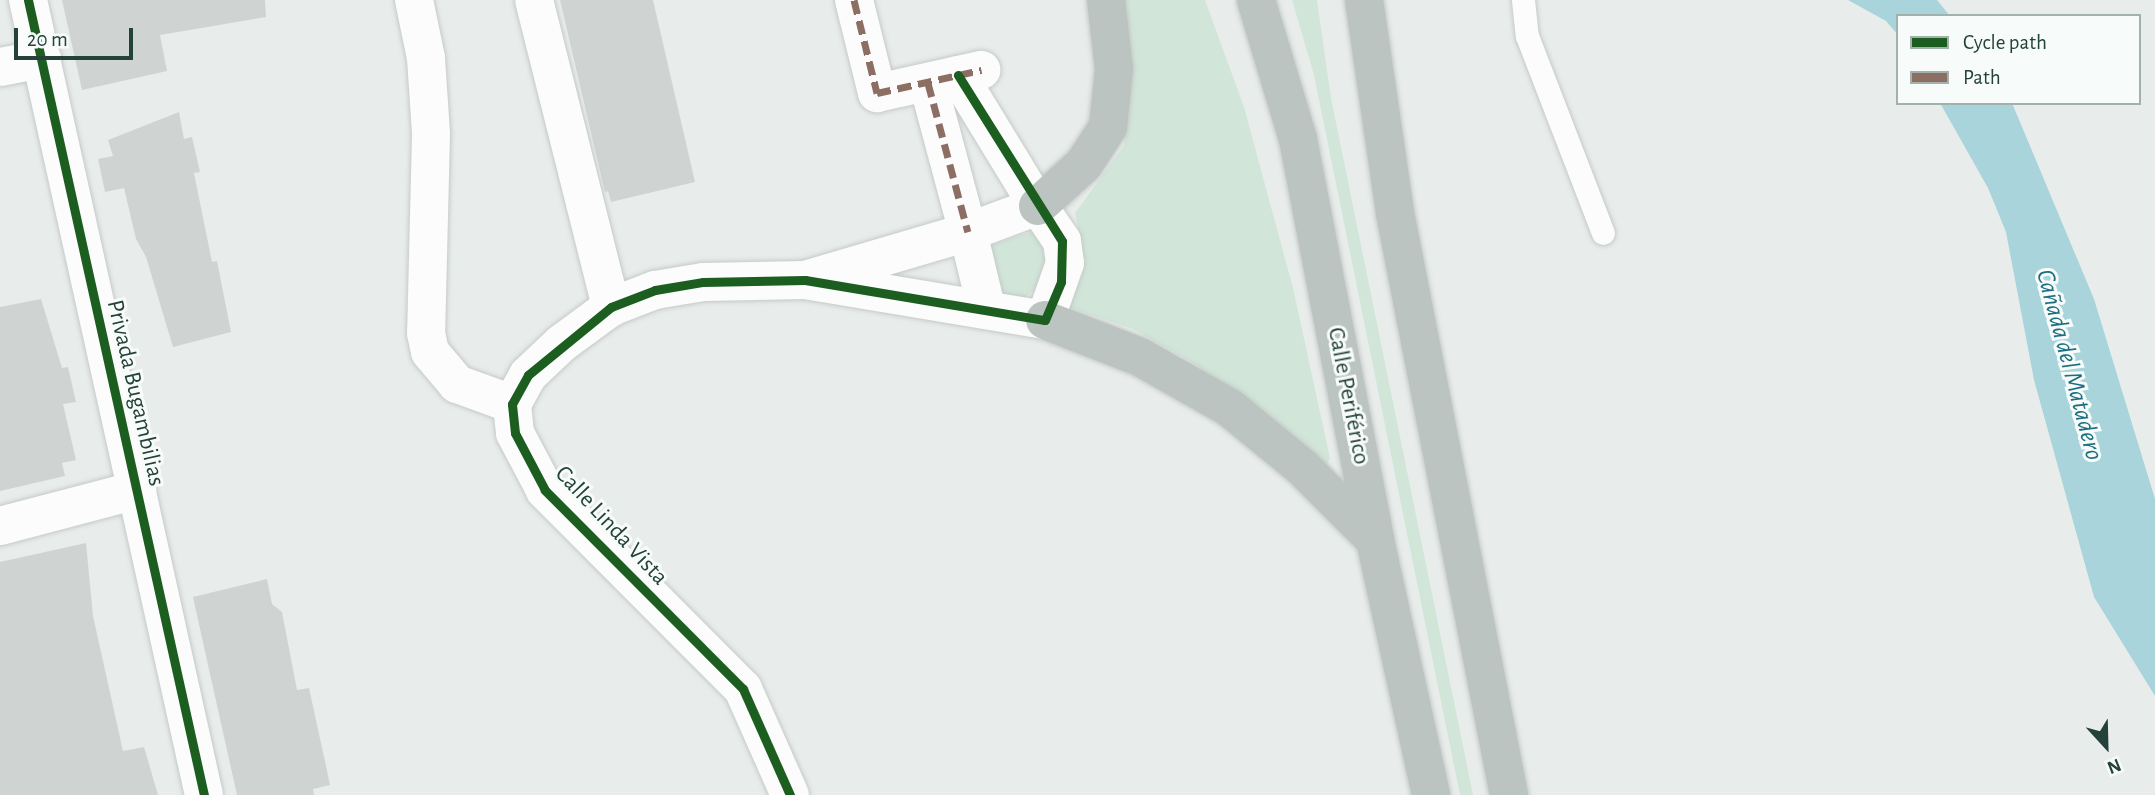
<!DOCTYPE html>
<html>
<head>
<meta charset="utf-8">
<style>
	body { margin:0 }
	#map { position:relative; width:2155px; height:795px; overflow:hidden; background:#e8edeb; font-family:"Alegreya Sans",sans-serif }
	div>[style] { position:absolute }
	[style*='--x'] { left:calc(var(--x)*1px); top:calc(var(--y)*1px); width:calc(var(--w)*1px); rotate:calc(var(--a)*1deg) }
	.green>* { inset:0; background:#d1e6d8 }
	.water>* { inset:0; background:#a9d4db }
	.building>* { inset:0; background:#cfd4d2 }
	.roads { filter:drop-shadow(0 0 2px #c5cac8) drop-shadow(0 0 2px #c5cac8) }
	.lane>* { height:23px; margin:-11.5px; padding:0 11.5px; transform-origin:11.5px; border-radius:11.5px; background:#fcfcfc }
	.street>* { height:38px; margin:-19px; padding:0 19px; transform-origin:19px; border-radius:19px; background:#fcfcfc }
	.secondary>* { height:38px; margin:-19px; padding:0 19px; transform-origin:19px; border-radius:19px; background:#fcfcfc }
	.highway>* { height:38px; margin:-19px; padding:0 19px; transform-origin:19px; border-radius:19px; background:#bcc4c2 }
	.quiet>* { height:7px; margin-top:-3.5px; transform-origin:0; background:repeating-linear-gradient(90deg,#8d6e63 0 14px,transparent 0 21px) }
	.cycleway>* { height:9px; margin:-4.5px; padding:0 4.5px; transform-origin:4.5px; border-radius:4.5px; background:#1b5e20 }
	span { translate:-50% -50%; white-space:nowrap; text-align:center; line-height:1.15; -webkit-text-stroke:6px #f7fbf9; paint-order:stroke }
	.street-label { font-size:24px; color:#24423a }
	.water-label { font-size:26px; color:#1c6f80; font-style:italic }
	.legend { position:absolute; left:1896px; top:14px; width:245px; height:91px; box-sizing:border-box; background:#f7fbf9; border:2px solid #a3b1ad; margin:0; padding:9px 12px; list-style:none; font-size:21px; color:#24423a }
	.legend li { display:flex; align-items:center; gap:14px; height:35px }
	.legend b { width:35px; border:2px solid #a3b1ad }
	.north { position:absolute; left:2071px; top:711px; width:70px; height:70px; -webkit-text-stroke:5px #f7fbf9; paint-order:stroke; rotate:158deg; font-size:19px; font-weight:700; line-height:28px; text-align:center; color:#24423a }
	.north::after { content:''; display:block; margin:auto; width:24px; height:32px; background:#24423a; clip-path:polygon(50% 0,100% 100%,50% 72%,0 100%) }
	.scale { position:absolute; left:14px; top:28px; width:119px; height:32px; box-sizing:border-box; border:4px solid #24423a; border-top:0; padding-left:9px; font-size:21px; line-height:24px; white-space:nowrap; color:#24423a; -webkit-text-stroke:5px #f7fbf9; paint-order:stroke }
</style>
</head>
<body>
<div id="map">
	<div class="green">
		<i style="clip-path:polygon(1121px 0,1205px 0,1244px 107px,1293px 288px,1330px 458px,1324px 470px,1237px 392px,1183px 357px,1133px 329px,1063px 305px,1082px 245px,1075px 213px,1124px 146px,1130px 106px,1130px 58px)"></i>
		<i style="clip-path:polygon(1292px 0,1317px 0,1331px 98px,1473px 795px,1460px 795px,1314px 75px)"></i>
		<i style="clip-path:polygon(1041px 229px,1051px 249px,1037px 289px,1020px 300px,995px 291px,985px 247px)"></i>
	</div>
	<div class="water">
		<i style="clip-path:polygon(1848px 0,1937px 0,1950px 16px,1898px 16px,1898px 35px,1886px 21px)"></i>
		<i style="clip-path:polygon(1940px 103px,2012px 103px,2094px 299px,2155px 499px,2155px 696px,2094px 597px,2034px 380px,2006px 232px,1988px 188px)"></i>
	</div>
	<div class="building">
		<i style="clip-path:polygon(62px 0,265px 0,266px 17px,160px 35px,167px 71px,82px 90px)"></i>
		<i style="clip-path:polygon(560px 0,653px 0,695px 182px,611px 202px,608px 191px,605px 192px)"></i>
		<i style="clip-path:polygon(179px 112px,184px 139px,192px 137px,200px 172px,194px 173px,212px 262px,217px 261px,231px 332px,173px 347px,146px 257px,136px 239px,124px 188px,105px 192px,98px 159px,113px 156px,108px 140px)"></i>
		<i style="clip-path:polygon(41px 299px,62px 368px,68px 367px,76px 402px,63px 404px,76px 460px,62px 463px,65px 476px,0 491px,0 307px)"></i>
		<i style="clip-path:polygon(86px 543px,93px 616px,123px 751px,144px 747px,158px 795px,0 795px,0 562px)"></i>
		<i style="clip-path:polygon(267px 579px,272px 604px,282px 612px,297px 690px,309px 688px,326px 766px,330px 785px,313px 789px,314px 795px,237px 795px,208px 665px,193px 597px)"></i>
	</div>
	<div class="roads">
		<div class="lane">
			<i style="--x:1523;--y:0;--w:36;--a:84"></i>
			<i style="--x:1527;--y:36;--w:211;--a:68.9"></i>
		</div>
		<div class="street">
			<i style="--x:28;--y:0;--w:814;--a:77.52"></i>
			<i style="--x:414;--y:0;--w:59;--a:78.3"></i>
			<i style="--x:426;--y:58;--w:76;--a:86.2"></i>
			<i style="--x:431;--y:134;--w:199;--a:91.4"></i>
			<i style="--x:426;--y:333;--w:19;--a:78"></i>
			<i style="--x:430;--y:352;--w:42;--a:49.8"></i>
			<i style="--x:457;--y:384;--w:59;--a:20"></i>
			<i style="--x:534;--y:0;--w:317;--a:75.9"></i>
			<i style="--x:854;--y:0;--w:96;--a:76.1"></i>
			<i style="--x:877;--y:93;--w:107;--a:-12.5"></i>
			<i style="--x:0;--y:67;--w:43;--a:-10.8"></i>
			<i style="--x:958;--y:75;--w:153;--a:58.6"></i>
			<i style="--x:928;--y:83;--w:154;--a:75"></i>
			<i style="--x:0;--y:526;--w:142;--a:-14.7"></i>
		</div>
		<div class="secondary">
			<i style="--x:968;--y:232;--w:77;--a:76.5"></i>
			<i style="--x:790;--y:795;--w:116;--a:-113.9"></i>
			<i style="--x:743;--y:689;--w:281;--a:-134.9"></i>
			<i style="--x:545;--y:490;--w:64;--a:-117.8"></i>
			<i style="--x:515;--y:433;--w:29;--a:-96"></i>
			<i style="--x:512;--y:404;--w:33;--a:-61"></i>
			<i style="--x:528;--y:375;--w:47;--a:-43.3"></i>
			<i style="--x:562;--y:343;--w:61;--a:-36.3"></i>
			<i style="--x:611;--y:307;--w:47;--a:-21.1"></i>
			<i style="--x:655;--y:290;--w:49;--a:-9.5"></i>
			<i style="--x:703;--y:282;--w:102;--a:-1.1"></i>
			<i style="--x:805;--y:280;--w:243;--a:9.5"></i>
			<i style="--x:1045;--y:320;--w:60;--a:-70.7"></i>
			<i style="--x:1065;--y:263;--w:22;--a:-98"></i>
			<i style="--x:1062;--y:241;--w:42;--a:-124.4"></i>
			<i style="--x:1038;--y:206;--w:75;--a:159.6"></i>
			<i style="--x:968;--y:232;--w:170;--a:163.6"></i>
		</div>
		<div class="highway">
			<i style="--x:1256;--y:0;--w:145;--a:73.2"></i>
			<i style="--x:1298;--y:139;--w:408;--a:79.1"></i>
			<i style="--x:1375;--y:540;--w:261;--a:77.6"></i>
			<i style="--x:1364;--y:0;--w:215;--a:81.7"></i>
			<i style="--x:1395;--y:213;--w:593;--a:78.92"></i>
			<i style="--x:1038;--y:206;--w:62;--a:-42.4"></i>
			<i style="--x:1084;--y:164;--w:44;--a:-57"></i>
			<i style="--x:1108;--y:127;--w:58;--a:-84.1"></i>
			<i style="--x:1114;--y:69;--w:69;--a:-96.6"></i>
			<i style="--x:1045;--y:320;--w:102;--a:21.3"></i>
			<i style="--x:1140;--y:357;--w:103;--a:29.5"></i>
			<i style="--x:1230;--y:408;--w:94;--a:39.4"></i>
			<i style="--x:1303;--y:468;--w:102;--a:45"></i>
		</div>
	</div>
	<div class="quiet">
		<i style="--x:854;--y:0;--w:96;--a:76.1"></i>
		<i style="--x:877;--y:93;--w:107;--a:-12.5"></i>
		<i style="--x:928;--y:83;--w:154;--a:75"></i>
	</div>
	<div class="cycleway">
		<i style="--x:28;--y:0;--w:814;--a:77.52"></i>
		<i style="--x:790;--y:795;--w:116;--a:-113.9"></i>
		<i style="--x:743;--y:689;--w:281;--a:-134.9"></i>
		<i style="--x:545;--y:490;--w:64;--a:-117.8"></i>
		<i style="--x:515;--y:433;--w:29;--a:-96"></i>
		<i style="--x:512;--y:404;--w:33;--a:-61"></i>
		<i style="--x:528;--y:375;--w:107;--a:-39.3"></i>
		<i style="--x:611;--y:307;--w:47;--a:-21.1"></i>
		<i style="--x:655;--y:290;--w:49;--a:-9.5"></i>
		<i style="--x:703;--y:282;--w:102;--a:-1.1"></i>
		<i style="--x:805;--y:280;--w:243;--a:9.5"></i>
		<i style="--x:1045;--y:320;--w:41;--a:-67.2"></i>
		<i style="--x:1061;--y:282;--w:41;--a:-88.6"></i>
		<i style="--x:1062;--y:241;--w:196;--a:-122.1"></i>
	</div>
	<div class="street-label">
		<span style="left:135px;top:393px;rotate:77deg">Privada Bugambilias</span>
		<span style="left:1348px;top:396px;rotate:79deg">Calle Periférico</span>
		<span style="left:611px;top:526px;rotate:47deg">Calle Linda Vista</span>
	</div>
	<div class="water-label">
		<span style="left:2069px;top:365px;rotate:75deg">Cañada del Matadero</span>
	</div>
	<ul class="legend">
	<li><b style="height:9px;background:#1b5e20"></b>Cycle path</li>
	<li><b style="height:9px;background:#8d6e63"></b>Path</li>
	</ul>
	<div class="north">N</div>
	<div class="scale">20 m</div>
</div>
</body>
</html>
